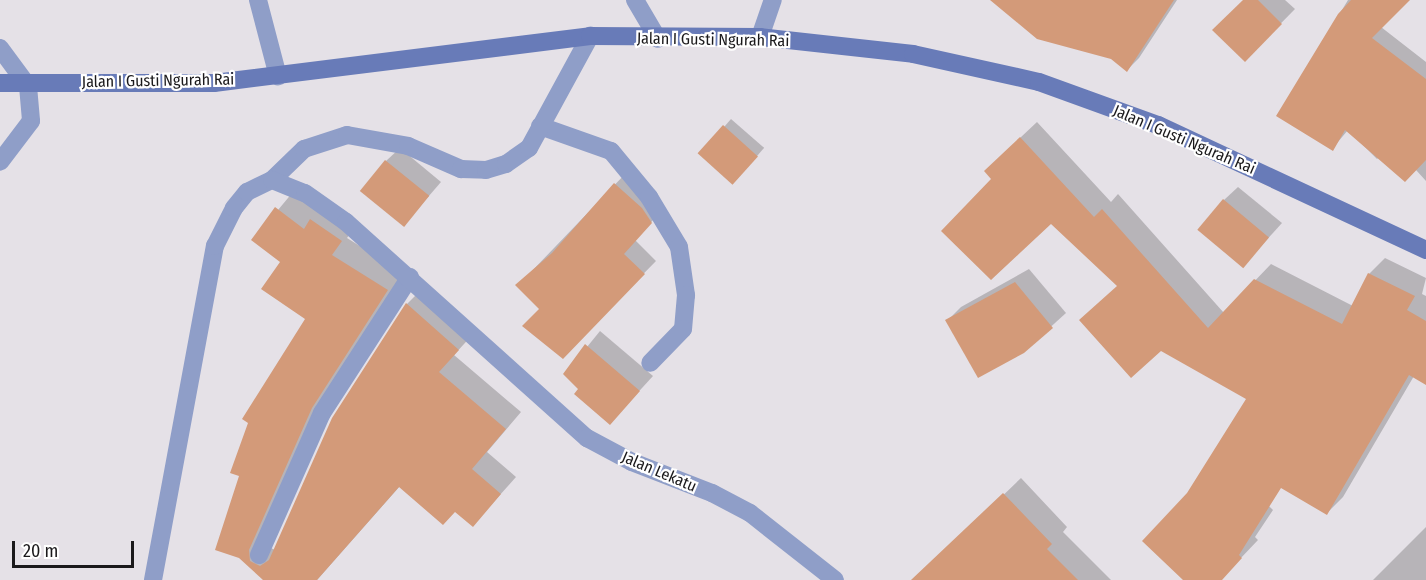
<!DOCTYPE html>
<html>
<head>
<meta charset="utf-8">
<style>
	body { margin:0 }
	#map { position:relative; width:1426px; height:580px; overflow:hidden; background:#e5e1e7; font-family:"Fira Sans Condensed",sans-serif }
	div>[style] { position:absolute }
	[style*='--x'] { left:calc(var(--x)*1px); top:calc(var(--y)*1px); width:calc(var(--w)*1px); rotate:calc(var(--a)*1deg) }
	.shadow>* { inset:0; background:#0003; transform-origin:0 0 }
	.building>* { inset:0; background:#d39a79; transform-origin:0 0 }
	.minor>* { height:18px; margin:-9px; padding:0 9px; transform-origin:9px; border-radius:9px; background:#8f9ec8 }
	.secondary>* { height:18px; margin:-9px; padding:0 9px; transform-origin:9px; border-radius:9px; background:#687bb8 }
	span { translate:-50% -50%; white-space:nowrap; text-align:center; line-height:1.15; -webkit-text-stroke:4.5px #fff; paint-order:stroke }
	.street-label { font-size:16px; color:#1a191b }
	.scale { position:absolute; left:12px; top:541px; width:122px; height:27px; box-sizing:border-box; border:3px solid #1a191b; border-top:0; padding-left:8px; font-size:18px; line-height:21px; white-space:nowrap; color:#1a191b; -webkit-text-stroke:4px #fff; paint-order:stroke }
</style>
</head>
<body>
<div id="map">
	<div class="shadow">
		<i style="clip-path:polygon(993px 0,1177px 0,1139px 58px,1127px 70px,1111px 57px)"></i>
		<i style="clip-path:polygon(1245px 0,1285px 0,1295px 9px,1245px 60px)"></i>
		<i style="clip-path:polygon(1348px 0,1408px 0,1381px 27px,1426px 62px,1426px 181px,1416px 170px,1380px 156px,1377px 159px,1348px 130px,1332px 149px,1278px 116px)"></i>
		<i style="left:731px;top:119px;width:44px;height:47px;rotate:41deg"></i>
		<i style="clip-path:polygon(1037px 122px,1111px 202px,1118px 194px,1224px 313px,1271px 264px,1353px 306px,1369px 274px,1385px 258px,1426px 278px,1422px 294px,1426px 296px,1426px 383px,1414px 376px,1343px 497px,1327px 513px,1248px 398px,1051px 222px,993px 179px,1002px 155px)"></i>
		<i style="clip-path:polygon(400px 148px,441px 182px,403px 226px,386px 161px)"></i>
		<i style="clip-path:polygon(628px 171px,663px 209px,635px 240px,656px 261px,562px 357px,530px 273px)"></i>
		<i style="clip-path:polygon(1238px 187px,1282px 223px,1243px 266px,1224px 200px)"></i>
		<i style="clip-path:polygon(293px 192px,357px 224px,347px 238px,403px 273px,328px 390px,265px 545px,275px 550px,407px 304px,423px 288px,474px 333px,454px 355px,521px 412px,487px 452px,516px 477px,473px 525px,455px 511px,400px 486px,317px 580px,266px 580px,239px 557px,307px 319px,282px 262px,253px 240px)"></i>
		<i style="clip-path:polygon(1029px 269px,1066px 313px,1023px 352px,947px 321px,961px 307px)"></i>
		<i style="clip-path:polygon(600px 331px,653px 376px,610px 423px,565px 374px)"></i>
		<i style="clip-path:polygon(1218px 457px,1273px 510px,1255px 537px,1258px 540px,1220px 580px,1185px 580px)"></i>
		<i style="clip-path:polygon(1021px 478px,1067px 527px,1063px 532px,1111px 580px,915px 580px)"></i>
		<i style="clip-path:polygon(1426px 527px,1426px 580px,1373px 580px)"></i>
	</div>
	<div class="building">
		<i style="clip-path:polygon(990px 0,1174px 0,1127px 72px,1111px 59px,1037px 39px)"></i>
		<i style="clip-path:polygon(1243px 0,1258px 0,1282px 24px,1245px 62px,1212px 30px)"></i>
		<i style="clip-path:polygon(1351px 0,1410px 0,1372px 38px,1426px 79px,1426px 160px,1405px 182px,1345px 130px,1333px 151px,1276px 116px,1338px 14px)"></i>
		<i style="left:723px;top:125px;width:47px;height:38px;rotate:42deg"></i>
		<i style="clip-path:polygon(1020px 137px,1094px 217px,1102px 209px,1208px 328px,1254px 279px,1342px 324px,1368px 273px,1415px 296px,1407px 310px,1426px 321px,1426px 385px,1409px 375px,1327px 515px,1281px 488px,1239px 555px,1242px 558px,1222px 580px,1183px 580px,1142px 541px,1187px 493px,1246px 399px,1161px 351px,1131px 378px,1079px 320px,1117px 286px,1051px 224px,991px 280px,941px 231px,991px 179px,984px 171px)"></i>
		<i style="left:385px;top:160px;width:57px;height:40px;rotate:39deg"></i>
		<i style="clip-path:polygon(614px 183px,642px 208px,652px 223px,624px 254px,645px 274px,563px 359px,522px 326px,539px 309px,515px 285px,552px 253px)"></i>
		<i style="left:1223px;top:199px;width:60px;height:40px;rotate:40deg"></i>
		<i style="clip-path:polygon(275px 207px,304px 229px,310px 219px,342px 241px,332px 255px,388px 290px,312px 408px,249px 550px,250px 561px,260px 566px,269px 560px,332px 418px,406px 303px,459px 350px,439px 372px,506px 429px,472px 469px,501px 494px,473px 527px,455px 512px,443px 525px,399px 487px,317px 580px,263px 580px,239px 558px,215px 550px,239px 476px,230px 473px,248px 423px,242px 419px,305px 319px,261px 289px,280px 262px,251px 240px)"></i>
		<i style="clip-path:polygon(1015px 282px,1053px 328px,1024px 353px,978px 378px,945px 320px)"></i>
		<i style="clip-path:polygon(585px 344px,640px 391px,610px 425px,574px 394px,578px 389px,563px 374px)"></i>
		<i style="clip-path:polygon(1003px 493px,1052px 544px,1047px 549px,1078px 580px,911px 580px)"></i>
	</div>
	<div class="minor">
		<i style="--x:258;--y:0;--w:79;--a:75.3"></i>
		<i style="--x:635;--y:0;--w:45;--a:59.5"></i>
		<i style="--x:760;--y:37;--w:39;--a:-71"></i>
		<i style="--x:0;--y:48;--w:47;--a:53.6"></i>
		<i style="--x:28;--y:86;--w:35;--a:85"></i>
		<i style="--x:31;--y:121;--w:51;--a:127.1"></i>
		<i style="--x:540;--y:126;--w:75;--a:19.4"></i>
		<i style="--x:611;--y:151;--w:60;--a:50.4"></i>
		<i style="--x:649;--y:197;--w:58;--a:59"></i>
		<i style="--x:679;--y:247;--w:49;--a:81.7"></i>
		<i style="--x:686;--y:295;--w:34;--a:95"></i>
		<i style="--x:683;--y:329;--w:47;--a:134.1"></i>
		<i style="--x:272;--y:180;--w:45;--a:-44.1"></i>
		<i style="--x:304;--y:149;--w:45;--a:-18"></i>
		<i style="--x:347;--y:135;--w:62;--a:10.2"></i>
		<i style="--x:408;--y:146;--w:58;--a:23.5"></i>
		<i style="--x:461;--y:169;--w:25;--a:2"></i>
		<i style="--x:486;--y:170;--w:21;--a:-17"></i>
		<i style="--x:506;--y:164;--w:28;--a:-35"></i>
		<i style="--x:529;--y:148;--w:128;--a:-61.4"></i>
		<i style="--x:259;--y:555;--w:155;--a:-66.1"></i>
		<i style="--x:322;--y:413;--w:162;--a:-57.1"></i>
		<i style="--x:153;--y:580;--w:340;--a:-79.5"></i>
		<i style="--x:215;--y:246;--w:42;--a:-63.4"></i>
		<i style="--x:234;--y:208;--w:21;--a:-51"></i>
		<i style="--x:247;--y:192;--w:28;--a:-26"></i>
		<i style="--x:272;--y:180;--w:35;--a:22"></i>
		<i style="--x:305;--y:193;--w:50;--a:35.3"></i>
		<i style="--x:346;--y:222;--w:324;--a:41.9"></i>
		<i style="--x:587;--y:438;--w:51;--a:28.1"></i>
		<i style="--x:632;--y:462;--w:86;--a:21.2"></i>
		<i style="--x:712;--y:493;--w:43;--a:27.8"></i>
		<i style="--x:750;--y:513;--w:108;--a:38.2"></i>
	</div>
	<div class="secondary">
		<i style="--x:0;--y:83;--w:214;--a:0"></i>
		<i style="--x:214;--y:83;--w:379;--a:-7.1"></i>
		<i style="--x:590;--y:36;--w:170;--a:0.3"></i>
		<i style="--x:760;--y:37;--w:154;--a:6.3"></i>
		<i style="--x:913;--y:54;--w:129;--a:12.5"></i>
		<i style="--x:1039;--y:82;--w:127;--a:19.9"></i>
		<i style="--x:1158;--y:125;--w:296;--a:25"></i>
	</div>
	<div class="street-label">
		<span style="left:713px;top:40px;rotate:1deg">Jalan I Gusti Ngurah Rai</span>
		<span style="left:158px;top:81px;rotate:-1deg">Jalan I Gusti Ngurah Rai</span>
		<span style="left:1184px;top:140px;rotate:23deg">Jalan I Gusti Ngurah Rai</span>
		<span style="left:659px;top:472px;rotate:23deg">Jalan Lekatu</span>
	</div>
	<div class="scale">20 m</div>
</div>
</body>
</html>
